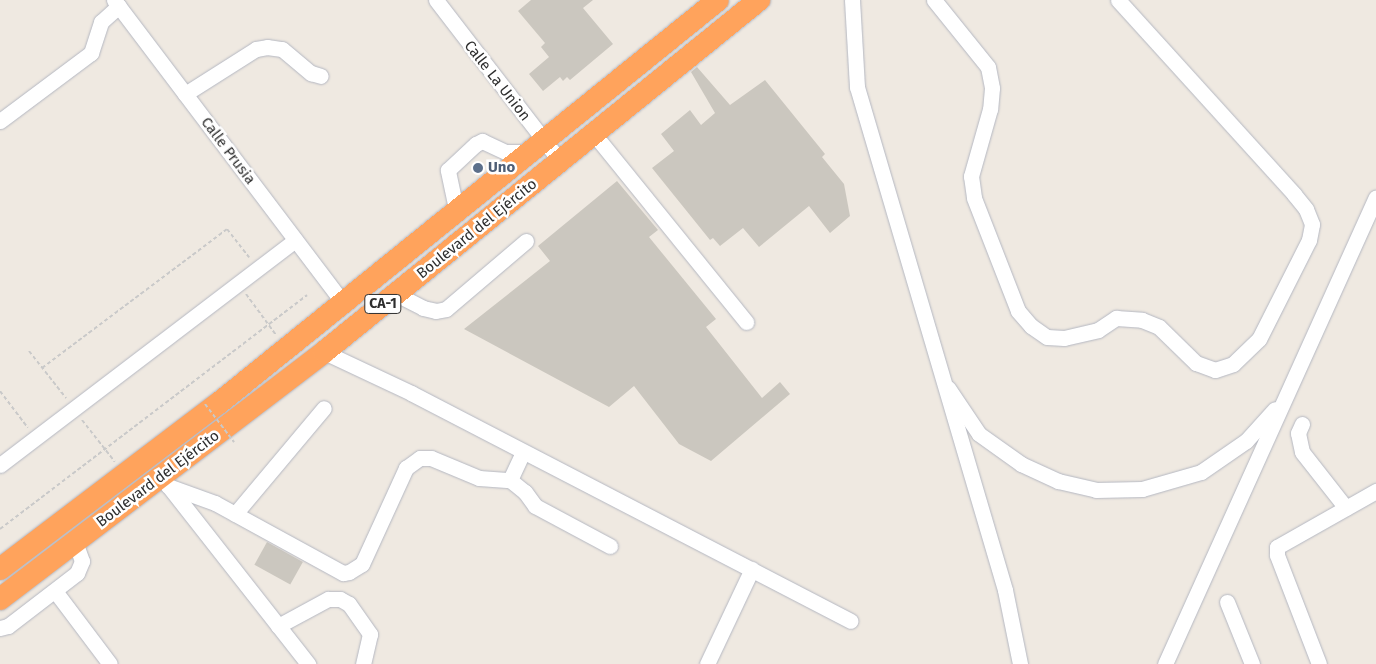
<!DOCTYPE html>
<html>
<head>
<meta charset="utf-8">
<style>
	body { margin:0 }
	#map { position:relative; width:1376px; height:664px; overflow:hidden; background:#efe9e1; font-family:"Fira Sans",sans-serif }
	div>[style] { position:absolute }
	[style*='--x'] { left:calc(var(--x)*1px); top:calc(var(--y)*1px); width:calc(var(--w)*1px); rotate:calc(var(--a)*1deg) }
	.building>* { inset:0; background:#cbc7bf; transform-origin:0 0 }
	.path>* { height:2px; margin-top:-1px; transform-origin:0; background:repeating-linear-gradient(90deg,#c9c9c9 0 4px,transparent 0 6.5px) }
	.roads { filter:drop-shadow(0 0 1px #b4b7c1) drop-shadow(0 0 1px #b4b7c1) }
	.minor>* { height:15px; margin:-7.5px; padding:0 7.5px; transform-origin:7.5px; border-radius:7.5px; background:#fff }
	.highway>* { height:22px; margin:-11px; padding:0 11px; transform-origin:11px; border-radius:11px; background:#ffa35c }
	.path-bridge>* { height:2px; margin-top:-1px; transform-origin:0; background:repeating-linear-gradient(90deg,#c9c9c9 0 4px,transparent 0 6.5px) }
	.dots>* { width:14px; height:14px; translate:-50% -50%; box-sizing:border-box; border:2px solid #fff; border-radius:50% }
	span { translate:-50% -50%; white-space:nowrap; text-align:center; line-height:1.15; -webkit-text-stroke:5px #fff; paint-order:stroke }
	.shield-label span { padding:1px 4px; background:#fff; border:1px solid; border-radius:4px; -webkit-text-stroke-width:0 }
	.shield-label { font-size:14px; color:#2e2e2e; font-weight:700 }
	.street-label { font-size:15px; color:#2e2e2e }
	.service-label { font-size:15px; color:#4e5e75; font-weight:700 }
	.left { translate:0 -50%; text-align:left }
</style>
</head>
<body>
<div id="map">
	<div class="building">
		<i style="clip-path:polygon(531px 0,593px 0,583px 8px,613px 44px,570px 80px,567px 77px,563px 81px,560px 77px,543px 91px,529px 74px,549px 57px,541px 47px,545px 43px,518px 11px)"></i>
		<i style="clip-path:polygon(697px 67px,730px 105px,765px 80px,825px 154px,822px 157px,844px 184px,850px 216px,830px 233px,809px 206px,759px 247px,743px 228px,720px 246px,713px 238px,710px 240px,652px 168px,674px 151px,661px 134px,690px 110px,701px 125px,715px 113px,691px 72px)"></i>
		<i style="clip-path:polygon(617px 181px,658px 230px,649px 237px,716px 319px,706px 327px,762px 398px,780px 382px,790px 394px,711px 461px,679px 444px,634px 386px,609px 407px,464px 329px,550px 261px,538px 246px)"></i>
		<i style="left:267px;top:542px;width:41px;height:26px;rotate:29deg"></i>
	</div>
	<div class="path">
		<i style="--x:246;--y:294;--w:51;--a:53.8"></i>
		<i style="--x:29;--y:351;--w:60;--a:51.8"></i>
		<i style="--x:42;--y:368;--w:231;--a:-36.9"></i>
		<i style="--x:227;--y:229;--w:36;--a:52"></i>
		<i style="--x:0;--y:391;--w:46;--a:52.9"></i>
		<i style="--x:82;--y:420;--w:53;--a:51.8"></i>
		<i style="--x:0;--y:529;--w:386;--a:-37.3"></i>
	</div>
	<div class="roads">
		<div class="minor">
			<i style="--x:114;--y:0;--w:380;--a:52.9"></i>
			<i style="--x:436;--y:0;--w:203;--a:52.4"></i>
			<i style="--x:852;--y:0;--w:87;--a:86.7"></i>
			<i style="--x:857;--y:87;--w:524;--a:73.6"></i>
			<i style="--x:1005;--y:590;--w:76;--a:78.5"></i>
			<i style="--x:934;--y:0;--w:86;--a:51.1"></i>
			<i style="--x:988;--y:67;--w:21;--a:79"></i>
			<i style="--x:992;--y:88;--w:21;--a:95"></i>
			<i style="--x:990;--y:109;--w:70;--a:105.8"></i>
			<i style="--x:971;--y:176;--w:22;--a:82"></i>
			<i style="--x:974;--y:198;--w:121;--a:68.7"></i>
			<i style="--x:1018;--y:311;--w:20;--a:49"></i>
			<i style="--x:1031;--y:326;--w:19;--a:35"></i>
			<i style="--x:1047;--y:337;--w:17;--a:3"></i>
			<i style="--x:1064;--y:338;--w:35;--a:-13"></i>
			<i style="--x:1098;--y:330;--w:22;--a:-34"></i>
			<i style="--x:1116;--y:318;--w:26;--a:4"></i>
			<i style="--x:1142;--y:320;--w:18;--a:22"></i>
			<i style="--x:1159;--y:327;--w:52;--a:44.2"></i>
			<i style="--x:1196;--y:363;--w:20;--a:20"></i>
			<i style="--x:1215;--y:370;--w:19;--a:-18"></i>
			<i style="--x:1233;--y:364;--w:36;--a:-44"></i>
			<i style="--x:1259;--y:339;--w:111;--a:-63.2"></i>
			<i style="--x:1309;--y:240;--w:16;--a:-79"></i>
			<i style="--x:1312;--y:224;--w:16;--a:-112"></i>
			<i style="--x:1306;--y:209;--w:19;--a:-129"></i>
			<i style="--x:1294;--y:194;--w:262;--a:-132.2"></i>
			<i style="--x:185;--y:94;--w:84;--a:-32.4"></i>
			<i style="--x:256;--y:49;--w:11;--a:-10"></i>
			<i style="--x:267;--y:47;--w:15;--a:8"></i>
			<i style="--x:282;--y:49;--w:38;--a:40"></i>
			<i style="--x:311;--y:73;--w:10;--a:17"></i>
			<i style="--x:0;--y:121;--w:114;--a:-36.8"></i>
			<i style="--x:91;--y:53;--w:33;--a:-72"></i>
			<i style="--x:101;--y:22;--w:24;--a:-42"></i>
			<i style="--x:594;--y:134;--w:242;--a:51"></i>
			<i style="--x:455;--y:204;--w:35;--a:-102"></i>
			<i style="--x:448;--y:170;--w:38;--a:-43"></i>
			<i style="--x:476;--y:144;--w:7;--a:-27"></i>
			<i style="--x:482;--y:141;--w:26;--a:25"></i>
			<i style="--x:506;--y:152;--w:25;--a:0"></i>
			<i style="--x:396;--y:294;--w:30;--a:27"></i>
			<i style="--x:423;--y:308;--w:13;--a:13"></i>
			<i style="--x:436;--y:311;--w:10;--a:-11"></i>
			<i style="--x:446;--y:309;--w:105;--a:-40.4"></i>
			<i style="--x:324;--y:352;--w:96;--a:25.2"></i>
			<i style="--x:411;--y:393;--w:495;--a:27.4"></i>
			<i style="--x:948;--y:388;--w:55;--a:56"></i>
			<i style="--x:979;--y:434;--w:52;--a:35.5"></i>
			<i style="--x:1021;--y:464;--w:41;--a:24.7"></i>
			<i style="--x:1058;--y:481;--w:39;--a:13"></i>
			<i style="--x:1096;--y:490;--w:46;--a:-1.2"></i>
			<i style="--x:1142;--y:489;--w:61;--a:-16.1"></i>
			<i style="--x:1201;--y:472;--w:55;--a:-34.6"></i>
			<i style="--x:1246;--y:441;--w:43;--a:-47.8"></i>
			<i style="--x:1302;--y:424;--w:10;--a:114"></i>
			<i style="--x:1298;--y:433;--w:19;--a:78"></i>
			<i style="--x:1302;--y:452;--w:71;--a:51.8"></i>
			<i style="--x:0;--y:465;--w:371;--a:-37.3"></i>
			<i style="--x:510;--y:480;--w:31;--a:-65"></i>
			<i style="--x:167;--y:484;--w:229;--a:51.9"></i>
			<i style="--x:168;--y:486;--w:50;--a:19.9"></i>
			<i style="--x:215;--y:503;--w:146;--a:28.7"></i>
			<i style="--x:343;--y:573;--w:6;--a:-9"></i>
			<i style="--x:349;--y:572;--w:15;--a:-32"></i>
			<i style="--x:362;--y:564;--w:106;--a:-65.4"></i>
			<i style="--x:406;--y:468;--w:17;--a:-36"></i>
			<i style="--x:420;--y:458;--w:11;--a:0"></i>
			<i style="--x:431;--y:458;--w:52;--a:22.6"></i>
			<i style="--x:479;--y:478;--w:31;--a:4"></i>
			<i style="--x:510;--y:480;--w:19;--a:39"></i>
			<i style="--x:525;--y:492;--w:17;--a:54"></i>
			<i style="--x:535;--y:506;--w:85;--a:28.1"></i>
			<i style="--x:235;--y:514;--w:138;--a:-50"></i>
			<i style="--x:55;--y:591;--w:91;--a:53"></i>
			<i style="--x:1227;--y:602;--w:67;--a:68"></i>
			<i style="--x:278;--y:626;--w:57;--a:-28.4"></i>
			<i style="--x:328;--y:599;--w:12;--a:0"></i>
			<i style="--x:340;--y:599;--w:10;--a:29"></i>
			<i style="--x:349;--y:604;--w:37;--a:55"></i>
			<i style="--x:370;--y:634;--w:31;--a:103"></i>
			<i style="--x:0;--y:628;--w:8;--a:-14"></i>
			<i style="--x:8;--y:626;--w:87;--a:-37.5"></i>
			<i style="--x:77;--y:573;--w:13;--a:-67"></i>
			<i style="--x:82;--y:561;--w:20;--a:-110"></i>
			<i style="--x:707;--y:664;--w:105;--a:-64.7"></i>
			<i style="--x:1165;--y:664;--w:512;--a:-65.69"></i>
			<i style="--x:1319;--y:664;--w:117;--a:-111.1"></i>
			<i style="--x:1277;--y:555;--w:8;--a:-90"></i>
			<i style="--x:1277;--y:547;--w:114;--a:-29.5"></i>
		</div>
		<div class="highway">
			<i style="--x:0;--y:569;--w:275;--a:-37.2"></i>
			<i style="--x:219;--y:403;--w:641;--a:-38.92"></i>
			<i style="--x:0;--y:599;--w:407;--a:-37.3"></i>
			<i style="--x:324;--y:352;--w:560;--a:-38.98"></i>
		</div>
	</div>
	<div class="path-bridge">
		<i style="--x:205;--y:404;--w:48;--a:52.7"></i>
	</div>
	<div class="dots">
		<i style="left:478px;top:168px;background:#5c6f8a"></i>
	</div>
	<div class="shield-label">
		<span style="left:383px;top:304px">CA-1</span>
	</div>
	<div class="street-label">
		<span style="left:497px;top:81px;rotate:52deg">Calle La Union</span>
		<span style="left:228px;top:151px;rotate:53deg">Calle Prusia</span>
		<span style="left:477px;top:229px;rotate:-39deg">Boulevard del Ejército</span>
		<span style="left:158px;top:479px;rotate:-37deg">Boulevard del Ejército</span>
	</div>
	<div class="service-label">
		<span class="left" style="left:488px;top:168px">Uno</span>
	</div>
</div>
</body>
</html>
